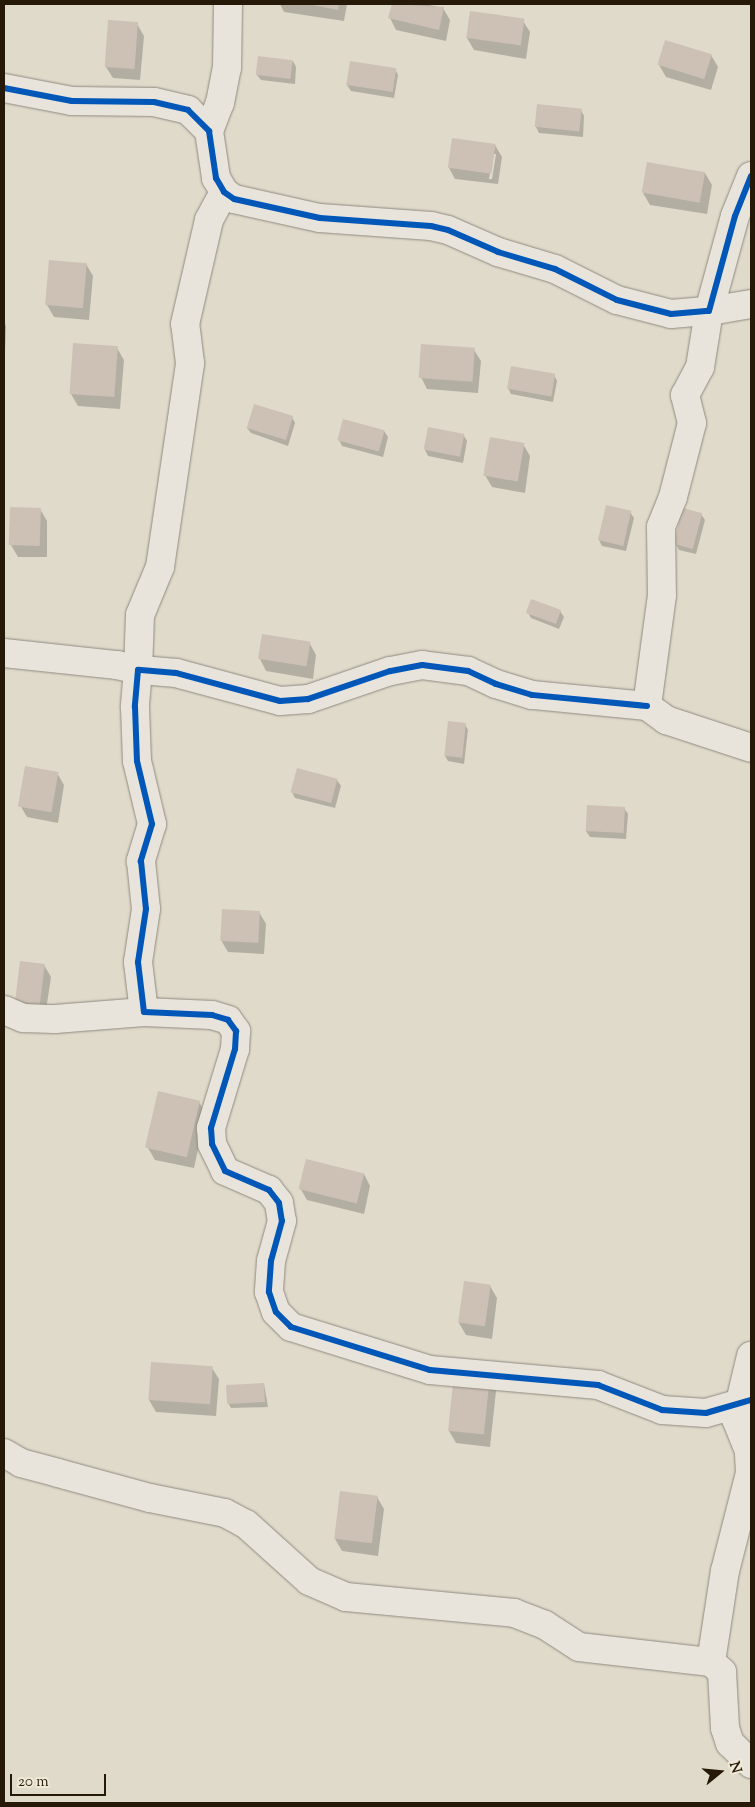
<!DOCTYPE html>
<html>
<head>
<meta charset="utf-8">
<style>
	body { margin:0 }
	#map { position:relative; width:755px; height:1807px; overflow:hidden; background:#e0dacb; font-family:"Sorts Mill Goudy",serif }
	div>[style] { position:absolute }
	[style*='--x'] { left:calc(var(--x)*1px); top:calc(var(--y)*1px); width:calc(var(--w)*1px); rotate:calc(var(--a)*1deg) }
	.shadow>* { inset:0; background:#0003 }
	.building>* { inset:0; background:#cdc0b5; transform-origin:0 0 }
	.roads { filter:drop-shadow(0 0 1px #8f8a7f) drop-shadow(0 0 1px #8f8a7f) }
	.minor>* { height:28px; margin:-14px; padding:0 14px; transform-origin:14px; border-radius:14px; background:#e8e4dc }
	.cycleway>* { height:6px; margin:-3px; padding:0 3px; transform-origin:3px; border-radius:3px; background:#0057b8 }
	span { translate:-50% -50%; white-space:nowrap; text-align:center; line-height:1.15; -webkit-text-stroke:4px #f1e9d7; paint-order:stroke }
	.frame { position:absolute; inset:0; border:5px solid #261907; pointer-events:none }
	.north { position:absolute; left:695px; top:1747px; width:50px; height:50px; -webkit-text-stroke:4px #f1e9d7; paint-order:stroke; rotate:73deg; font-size:14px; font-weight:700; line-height:20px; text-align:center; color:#261907 }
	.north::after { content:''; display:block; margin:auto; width:18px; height:22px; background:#261907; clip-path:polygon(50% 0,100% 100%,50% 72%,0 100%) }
	.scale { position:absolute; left:10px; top:1774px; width:96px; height:22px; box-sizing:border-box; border:2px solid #261907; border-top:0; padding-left:6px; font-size:15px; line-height:18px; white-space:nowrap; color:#261907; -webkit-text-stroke:4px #f1e9d7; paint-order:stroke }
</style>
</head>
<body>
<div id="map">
	<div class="shadow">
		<i style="clip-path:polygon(280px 4px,347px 4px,344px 21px,284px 12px)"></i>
		<i style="clip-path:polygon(393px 4px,425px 4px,443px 8px,450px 20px,446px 41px,396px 30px,390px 18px)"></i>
		<i style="clip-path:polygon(523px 21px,530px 32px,526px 59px,474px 50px,467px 38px)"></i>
		<i style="clip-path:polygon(137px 24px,144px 36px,140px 80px,113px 78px,106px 67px)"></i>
		<i style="clip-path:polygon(711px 55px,718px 67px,711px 90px,666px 77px,659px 65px)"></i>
		<i style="clip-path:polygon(293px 61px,296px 67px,295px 84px,261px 80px,257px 75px)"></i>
		<i style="clip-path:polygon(395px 69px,398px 75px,394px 98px,351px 91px,347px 85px)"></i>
		<i style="clip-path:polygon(581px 110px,584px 116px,583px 137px,539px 133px,536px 127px)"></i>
		<i style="clip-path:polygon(evenodd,495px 145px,502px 157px,498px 184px,455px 179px,449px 168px,495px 145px,493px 154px,496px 154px,492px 179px,489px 179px,493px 154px)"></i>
		<i style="clip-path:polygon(705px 173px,712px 185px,707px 214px,650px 205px,643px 193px)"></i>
		<i style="clip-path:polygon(50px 261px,86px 264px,93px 276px,89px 320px,54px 317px,47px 305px)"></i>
		<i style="clip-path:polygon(4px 322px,6px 326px,5px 352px,4px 352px)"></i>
		<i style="clip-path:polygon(117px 348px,124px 360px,120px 409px,78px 406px,71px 394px)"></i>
		<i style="clip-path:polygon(474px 350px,481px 361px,478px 393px,427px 389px,421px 377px)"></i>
		<i style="clip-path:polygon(554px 375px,557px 381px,553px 402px,511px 394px,508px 388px)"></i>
		<i style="clip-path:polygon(292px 417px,295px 423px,288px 446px,251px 433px,247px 428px)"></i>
		<i style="clip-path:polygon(384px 431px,388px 437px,383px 457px,342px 446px,339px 440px)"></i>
		<i style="clip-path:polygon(464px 436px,467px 441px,463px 463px,428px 456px,425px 450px)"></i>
		<i style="clip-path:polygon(523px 444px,530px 456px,525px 493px,492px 487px,485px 475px)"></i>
		<i style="clip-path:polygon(40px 509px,47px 521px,47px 557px,18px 557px,11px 545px)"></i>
		<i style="clip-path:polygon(630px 512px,634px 518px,626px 551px,602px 546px,599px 540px)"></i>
		<i style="clip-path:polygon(701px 514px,705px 520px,696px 554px,679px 550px,676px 544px)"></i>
		<i style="clip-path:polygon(560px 611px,564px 617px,559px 629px,531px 618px,528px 613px)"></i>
		<i style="clip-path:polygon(310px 644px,316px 655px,313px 679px,266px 671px,260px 659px)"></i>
		<i style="clip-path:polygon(465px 724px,468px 730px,464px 764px,448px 761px,445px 756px)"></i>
		<i style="clip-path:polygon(57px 773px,64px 785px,58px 823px,27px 817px,20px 805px)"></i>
		<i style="clip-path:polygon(337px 780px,341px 786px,335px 808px,295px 798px,292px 792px)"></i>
		<i style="clip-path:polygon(624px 808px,628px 814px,626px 839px,590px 837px,586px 831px)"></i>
		<i style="clip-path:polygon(259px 912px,266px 924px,264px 954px,228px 952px,221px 940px)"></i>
		<i style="clip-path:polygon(44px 965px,51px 977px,45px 1017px,15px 1002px)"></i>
		<i style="clip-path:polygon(199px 1102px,206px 1114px,194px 1168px,155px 1160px,148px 1148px)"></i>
		<i style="clip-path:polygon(364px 1174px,370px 1186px,364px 1214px,307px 1200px,300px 1188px)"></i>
		<i style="clip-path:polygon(490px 1286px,497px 1298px,492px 1339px,466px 1335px,459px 1323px)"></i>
		<i style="clip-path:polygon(152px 1363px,212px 1368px,219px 1379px,216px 1416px,156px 1412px,149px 1400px)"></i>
		<i style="clip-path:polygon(489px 1380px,496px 1391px,490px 1447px,456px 1443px,449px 1431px)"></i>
		<i style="clip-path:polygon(264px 1384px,268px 1407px,231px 1408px,228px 1403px)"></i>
		<i style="clip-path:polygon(377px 1497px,384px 1509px,378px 1556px,342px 1551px,335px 1539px)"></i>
	</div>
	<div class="building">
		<i style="clip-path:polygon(307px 4px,339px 4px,338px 10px)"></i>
		<i style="clip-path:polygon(392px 4px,444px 7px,439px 30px,388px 18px)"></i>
		<i style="left:470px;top:11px;width:55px;height:27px;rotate:8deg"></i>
		<i style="left:108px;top:20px;width:30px;height:47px;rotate:4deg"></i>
		<i style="left:665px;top:40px;width:49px;height:26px;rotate:17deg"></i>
		<i style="left:258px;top:56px;width:35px;height:19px;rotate:7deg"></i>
		<i style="left:350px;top:61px;width:47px;height:24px;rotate:9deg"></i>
		<i style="left:537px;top:104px;width:45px;height:23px;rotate:6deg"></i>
		<i style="left:452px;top:138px;width:44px;height:30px;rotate:8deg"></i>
		<i style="left:647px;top:162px;width:59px;height:31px;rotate:10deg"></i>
		<i style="left:49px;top:260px;width:38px;height:45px;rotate:5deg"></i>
		<i style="left:73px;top:343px;width:45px;height:51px;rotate:4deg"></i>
		<i style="left:421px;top:344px;width:54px;height:34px;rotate:4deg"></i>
		<i style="left:511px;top:366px;width:45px;height:23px;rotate:10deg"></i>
		<i style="left:254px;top:404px;width:41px;height:25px;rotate:17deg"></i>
		<i style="left:343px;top:419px;width:43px;height:22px;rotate:15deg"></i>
		<i style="left:428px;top:427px;width:37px;height:23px;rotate:11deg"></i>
		<i style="left:490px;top:437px;width:35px;height:39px;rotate:10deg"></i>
		<i style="left:606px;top:505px;width:26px;height:36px;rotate:13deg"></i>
		<i style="left:10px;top:507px;width:31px;height:38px;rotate:2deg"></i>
		<i style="left:683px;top:508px;width:20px;height:37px;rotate:15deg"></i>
		<i style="left:531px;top:599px;width:32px;height:15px;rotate:20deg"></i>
		<i style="left:262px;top:634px;width:49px;height:25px;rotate:9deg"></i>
		<i style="left:448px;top:721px;width:18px;height:35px;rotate:6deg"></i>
		<i style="left:25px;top:766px;width:34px;height:41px;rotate:10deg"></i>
		<i style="left:297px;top:768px;width:42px;height:25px;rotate:15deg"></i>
		<i style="left:587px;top:805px;width:38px;height:26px;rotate:3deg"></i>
		<i style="left:222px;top:909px;width:38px;height:32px;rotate:3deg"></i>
		<i style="left:20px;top:961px;width:25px;height:41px;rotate:7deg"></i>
		<i style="left:158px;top:1091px;width:43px;height:58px;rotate:13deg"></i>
		<i style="left:306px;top:1159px;width:60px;height:31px;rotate:14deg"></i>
		<i style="left:464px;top:1281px;width:27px;height:42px;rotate:8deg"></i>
		<i style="left:151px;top:1362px;width:62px;height:38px;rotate:4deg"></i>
		<i style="left:454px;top:1374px;width:36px;height:57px;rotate:6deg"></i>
		<i style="left:264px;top:1383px;width:19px;height:38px;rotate:87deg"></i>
		<i style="left:340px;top:1491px;width:38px;height:48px;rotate:7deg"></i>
	</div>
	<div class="roads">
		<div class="minor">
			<i style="--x:4;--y:88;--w:69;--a:10.8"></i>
			<i style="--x:72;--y:101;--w:82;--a:0.7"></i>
			<i style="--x:154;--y:102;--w:35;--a:13"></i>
			<i style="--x:188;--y:110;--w:30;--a:45"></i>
			<i style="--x:209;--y:131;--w:48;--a:81.5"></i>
			<i style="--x:216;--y:178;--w:16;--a:60"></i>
			<i style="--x:224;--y:192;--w:12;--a:35"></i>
			<i style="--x:234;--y:199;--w:88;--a:12.5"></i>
			<i style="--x:320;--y:218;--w:111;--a:4.1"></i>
			<i style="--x:431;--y:226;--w:17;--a:13"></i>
			<i style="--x:448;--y:230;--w:55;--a:23.7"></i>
			<i style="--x:498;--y:252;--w:59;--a:16.6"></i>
			<i style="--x:555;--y:269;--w:69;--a:26.6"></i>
			<i style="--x:617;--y:300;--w:56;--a:14.5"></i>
			<i style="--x:671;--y:314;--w:38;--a:-5"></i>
			<i style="--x:709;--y:311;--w:98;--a:-74.7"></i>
			<i style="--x:735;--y:216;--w:43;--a:-68.2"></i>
			<i style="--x:209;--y:131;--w:30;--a:-69"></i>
			<i style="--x:220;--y:103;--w:36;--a:-79"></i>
			<i style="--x:227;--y:68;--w:64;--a:-89.1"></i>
			<i style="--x:751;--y:304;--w:43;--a:170.5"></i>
			<i style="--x:709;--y:311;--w:57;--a:99.1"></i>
			<i style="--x:700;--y:367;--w:32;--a:118"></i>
			<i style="--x:685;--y:395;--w:29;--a:76"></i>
			<i style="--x:692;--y:423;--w:76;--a:104.4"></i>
			<i style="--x:673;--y:497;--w:32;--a:112"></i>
			<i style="--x:661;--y:527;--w:68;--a:89.2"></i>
			<i style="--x:662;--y:595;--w:112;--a:97.7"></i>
			<i style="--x:647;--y:706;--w:24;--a:36"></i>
			<i style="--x:666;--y:720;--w:89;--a:18.2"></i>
			<i style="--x:4;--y:653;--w:114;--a:6.1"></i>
			<i style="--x:117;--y:665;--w:22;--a:13"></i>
			<i style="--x:138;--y:670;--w:55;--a:-87.9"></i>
			<i style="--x:140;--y:615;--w:52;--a:-67.4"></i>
			<i style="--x:160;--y:567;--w:206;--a:-81.6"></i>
			<i style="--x:190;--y:363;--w:39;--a:-97"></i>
			<i style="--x:185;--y:324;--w:107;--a:-77"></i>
			<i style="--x:209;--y:220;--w:32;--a:-62"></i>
			<i style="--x:647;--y:706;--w:116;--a:-174.5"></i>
			<i style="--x:532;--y:695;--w:38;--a:-163"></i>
			<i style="--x:496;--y:684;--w:31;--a:-155"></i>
			<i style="--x:468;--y:671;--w:46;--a:-172.6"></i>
			<i style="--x:422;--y:665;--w:33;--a:169"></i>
			<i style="--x:390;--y:671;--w:87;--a:161.1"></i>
			<i style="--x:308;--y:699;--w:28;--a:176"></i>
			<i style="--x:280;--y:701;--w:108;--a:-164.9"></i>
			<i style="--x:176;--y:673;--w:38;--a:-175"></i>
			<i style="--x:138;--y:670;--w:37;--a:95"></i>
			<i style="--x:135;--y:707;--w:54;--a:87.9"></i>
			<i style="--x:137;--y:761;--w:65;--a:76.6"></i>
			<i style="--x:152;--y:824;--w:39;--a:107"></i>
			<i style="--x:141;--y:861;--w:48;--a:84.1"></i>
			<i style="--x:146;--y:909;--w:54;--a:98.6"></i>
			<i style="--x:138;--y:962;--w:50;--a:83.2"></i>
			<i style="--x:144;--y:1012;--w:68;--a:2.5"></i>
			<i style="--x:212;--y:1015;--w:17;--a:17"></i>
			<i style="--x:228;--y:1020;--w:14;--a:54"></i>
			<i style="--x:236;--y:1031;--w:18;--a:93"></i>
			<i style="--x:235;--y:1049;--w:83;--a:106.9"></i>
			<i style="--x:211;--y:1128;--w:16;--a:86"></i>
			<i style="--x:212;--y:1144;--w:30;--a:64"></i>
			<i style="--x:225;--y:1171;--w:48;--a:23.4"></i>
			<i style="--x:269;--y:1190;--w:16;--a:52"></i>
			<i style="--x:279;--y:1203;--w:18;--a:81"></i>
			<i style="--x:282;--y:1221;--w:41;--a:105.4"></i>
			<i style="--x:271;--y:1261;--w:31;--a:94"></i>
			<i style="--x:269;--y:1292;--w:21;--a:71"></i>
			<i style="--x:276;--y:1312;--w:21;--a:45"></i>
			<i style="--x:291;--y:1327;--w:145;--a:17.2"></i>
			<i style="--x:430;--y:1370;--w:169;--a:5.1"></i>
			<i style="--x:598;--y:1385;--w:69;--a:21.3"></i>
			<i style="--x:662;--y:1410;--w:44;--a:3.9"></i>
			<i style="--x:706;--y:1413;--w:47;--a:-16.1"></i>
			<i style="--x:4;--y:1010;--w:21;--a:23"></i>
			<i style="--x:23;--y:1018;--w:32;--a:2"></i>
			<i style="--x:55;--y:1019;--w:89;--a:-4.5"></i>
			<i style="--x:4;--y:1453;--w:20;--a:30"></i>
			<i style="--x:21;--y:1463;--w:38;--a:15"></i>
			<i style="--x:58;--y:1473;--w:95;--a:15.2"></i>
			<i style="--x:150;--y:1498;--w:76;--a:11.3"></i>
			<i style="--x:225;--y:1513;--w:24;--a:28"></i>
			<i style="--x:246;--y:1524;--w:85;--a:42.1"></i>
			<i style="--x:309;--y:1581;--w:40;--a:23.4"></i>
			<i style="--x:346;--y:1597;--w:169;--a:5.4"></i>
			<i style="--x:514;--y:1613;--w:33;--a:21"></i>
			<i style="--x:545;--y:1625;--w:40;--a:32.9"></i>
			<i style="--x:579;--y:1647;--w:133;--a:6.5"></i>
			<i style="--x:711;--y:1662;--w:15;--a:42"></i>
			<i style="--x:722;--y:1672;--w:56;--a:86.9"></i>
			<i style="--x:725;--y:1728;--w:16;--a:72"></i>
			<i style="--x:730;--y:1743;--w:30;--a:45"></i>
			<i style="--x:711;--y:1662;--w:92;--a:-81.3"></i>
			<i style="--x:725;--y:1571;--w:101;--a:-75.7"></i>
			<i style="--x:750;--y:1473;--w:22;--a:-93"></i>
			<i style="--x:749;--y:1451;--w:35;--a:-112"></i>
			<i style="--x:736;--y:1419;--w:65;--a:-76.6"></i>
		</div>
	</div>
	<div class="cycleway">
		<i style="--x:4;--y:88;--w:69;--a:10.8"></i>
		<i style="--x:72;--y:101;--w:82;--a:0.7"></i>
		<i style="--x:154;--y:102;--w:35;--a:13"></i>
		<i style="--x:188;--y:110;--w:30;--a:45"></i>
		<i style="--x:209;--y:131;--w:48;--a:81.5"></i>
		<i style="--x:216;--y:178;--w:16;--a:60"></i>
		<i style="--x:224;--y:192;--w:12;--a:35"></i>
		<i style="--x:234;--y:199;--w:88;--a:12.5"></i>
		<i style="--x:320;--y:218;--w:111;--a:4.1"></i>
		<i style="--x:431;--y:226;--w:17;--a:13"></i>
		<i style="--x:448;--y:230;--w:55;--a:23.7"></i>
		<i style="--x:498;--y:252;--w:59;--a:16.6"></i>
		<i style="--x:555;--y:269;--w:69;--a:26.6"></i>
		<i style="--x:617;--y:300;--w:56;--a:14.5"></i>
		<i style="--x:671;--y:314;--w:38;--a:-5"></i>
		<i style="--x:709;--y:311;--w:98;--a:-74.7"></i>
		<i style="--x:735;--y:216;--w:43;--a:-68.2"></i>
		<i style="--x:647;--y:706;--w:116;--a:-174.5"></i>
		<i style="--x:532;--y:695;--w:38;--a:-163"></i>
		<i style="--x:496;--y:684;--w:31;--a:-155"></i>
		<i style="--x:468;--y:671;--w:46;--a:-172.6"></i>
		<i style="--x:422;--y:665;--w:33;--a:169"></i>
		<i style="--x:390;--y:671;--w:87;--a:161.1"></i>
		<i style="--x:308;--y:699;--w:28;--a:176"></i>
		<i style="--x:280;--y:701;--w:108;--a:-164.9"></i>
		<i style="--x:176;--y:673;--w:38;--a:-175"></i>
		<i style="--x:138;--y:670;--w:37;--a:95"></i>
		<i style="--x:135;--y:707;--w:54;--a:87.9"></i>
		<i style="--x:137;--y:761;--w:65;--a:76.6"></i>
		<i style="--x:152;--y:824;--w:39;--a:107"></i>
		<i style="--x:141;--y:861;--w:48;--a:84.1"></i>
		<i style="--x:146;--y:909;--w:54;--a:98.6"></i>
		<i style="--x:138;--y:962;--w:50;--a:83.2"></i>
		<i style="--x:144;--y:1012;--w:68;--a:2.5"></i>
		<i style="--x:212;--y:1015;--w:17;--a:17"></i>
		<i style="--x:228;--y:1020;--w:14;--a:54"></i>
		<i style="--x:236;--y:1031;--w:18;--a:93"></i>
		<i style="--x:235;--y:1049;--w:83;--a:106.9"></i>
		<i style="--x:211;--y:1128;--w:16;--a:86"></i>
		<i style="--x:212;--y:1144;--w:30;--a:64"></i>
		<i style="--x:225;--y:1171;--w:48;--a:23.4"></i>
		<i style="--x:269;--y:1190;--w:16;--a:52"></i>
		<i style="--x:279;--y:1203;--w:18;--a:81"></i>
		<i style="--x:282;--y:1221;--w:41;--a:105.4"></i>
		<i style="--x:271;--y:1261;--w:31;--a:94"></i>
		<i style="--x:269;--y:1292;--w:21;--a:71"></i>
		<i style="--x:276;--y:1312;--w:21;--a:45"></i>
		<i style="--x:291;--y:1327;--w:145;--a:17.2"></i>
		<i style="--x:430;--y:1370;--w:169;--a:5.1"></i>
		<i style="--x:598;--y:1385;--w:69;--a:21.3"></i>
		<i style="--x:662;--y:1410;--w:44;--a:3.9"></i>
		<i style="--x:706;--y:1413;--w:47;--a:-16.1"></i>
	</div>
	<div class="frame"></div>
	<div class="north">N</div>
	<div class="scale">20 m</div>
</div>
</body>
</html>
